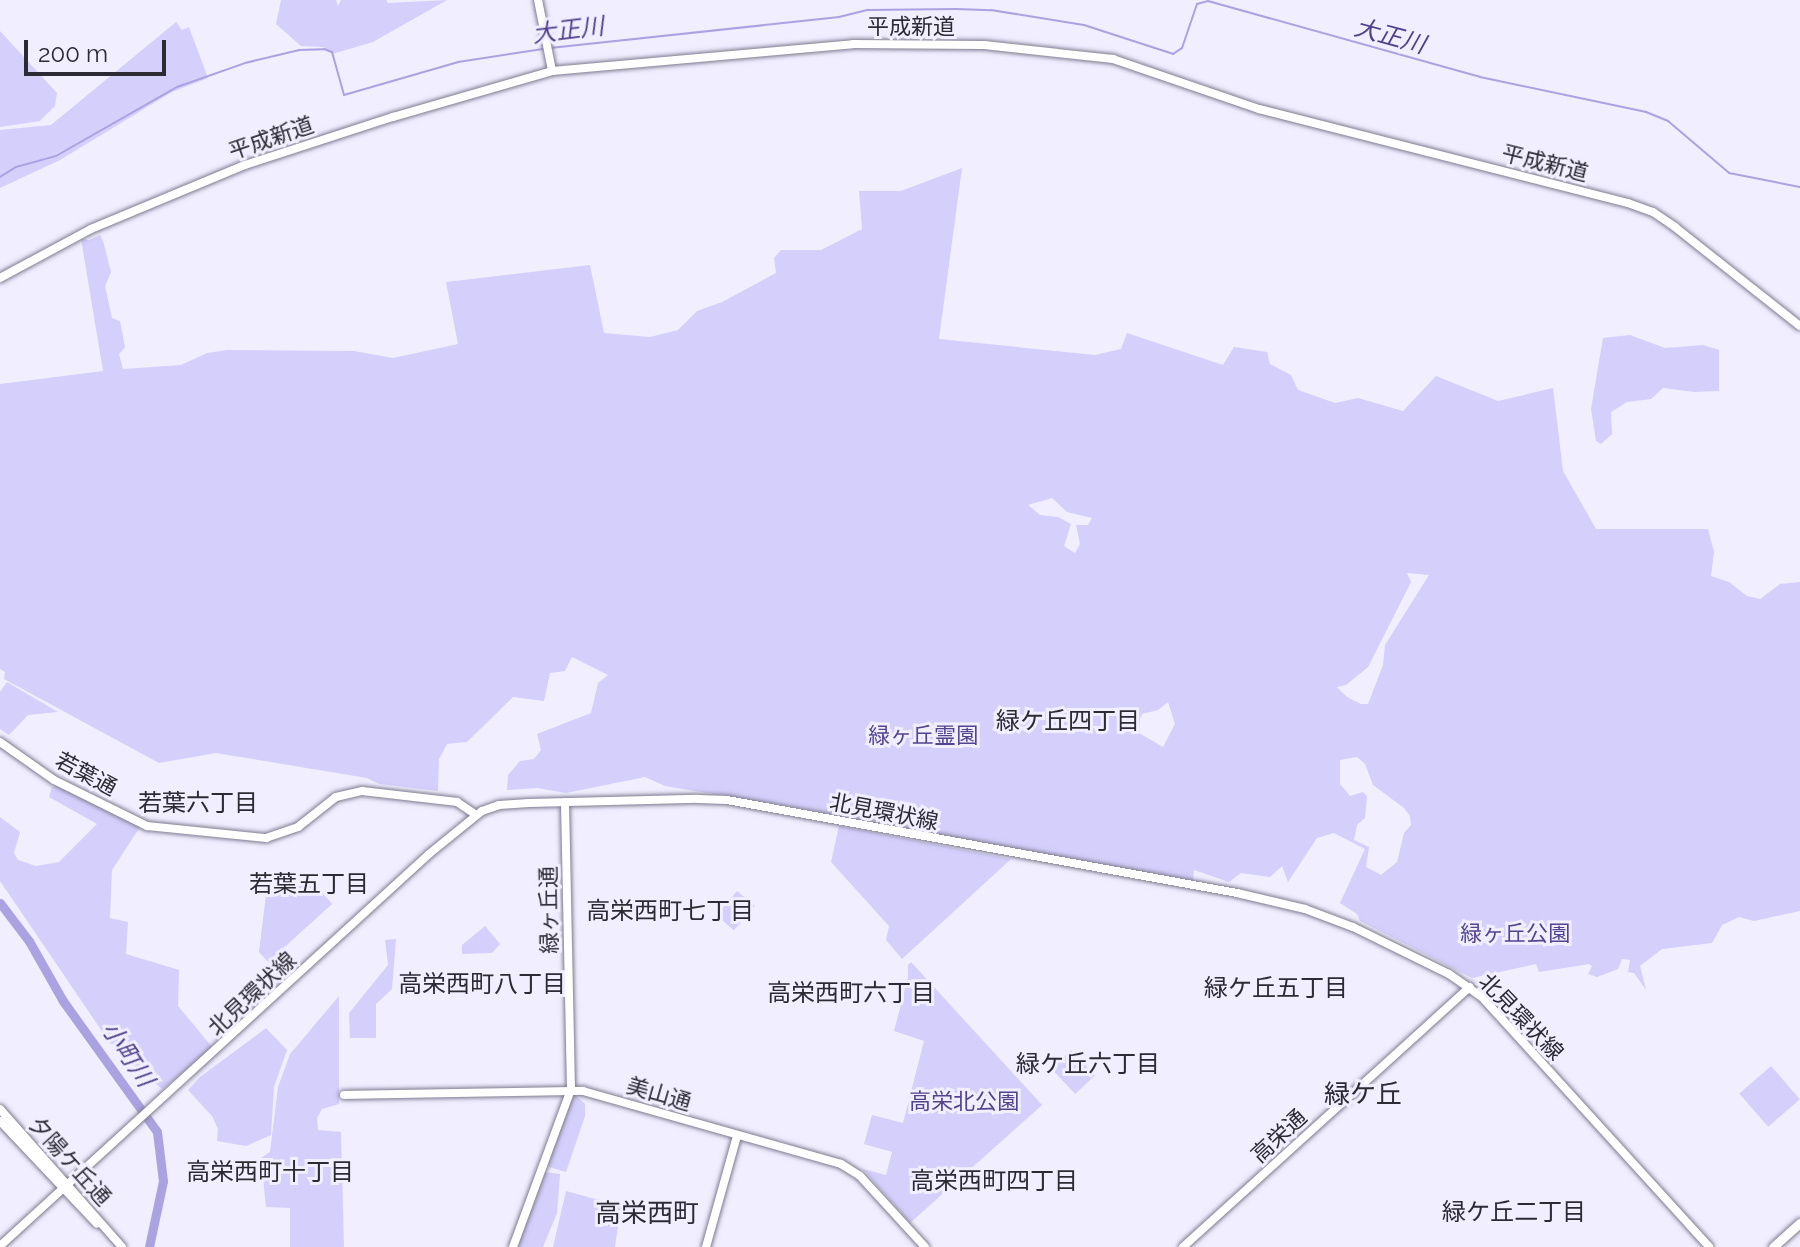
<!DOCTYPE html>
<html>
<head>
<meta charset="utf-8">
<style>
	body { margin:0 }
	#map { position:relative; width:1800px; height:1247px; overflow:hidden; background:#f0eeff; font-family:Raleway,"Noto Sans JP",sans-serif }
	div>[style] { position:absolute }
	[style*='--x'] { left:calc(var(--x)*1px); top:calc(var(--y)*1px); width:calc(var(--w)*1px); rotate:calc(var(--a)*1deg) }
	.green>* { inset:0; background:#d5cffc; transform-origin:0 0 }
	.stream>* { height:2px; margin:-1px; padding:0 1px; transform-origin:1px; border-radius:1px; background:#aba2e1 }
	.river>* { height:9px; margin:-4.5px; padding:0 4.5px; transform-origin:4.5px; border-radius:4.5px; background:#aba2e1 }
	.roads { filter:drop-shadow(0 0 2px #7e7c8f) drop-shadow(0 0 2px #7e7c8f) }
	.secondary>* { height:8px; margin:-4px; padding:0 4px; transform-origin:4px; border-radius:4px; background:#fff }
	.primary>* { height:9px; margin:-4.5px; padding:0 4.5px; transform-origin:4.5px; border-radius:4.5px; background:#fff }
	span { translate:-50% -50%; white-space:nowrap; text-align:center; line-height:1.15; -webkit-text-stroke:6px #f0eeff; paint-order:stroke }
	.street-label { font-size:22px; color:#2c2b33 }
	.park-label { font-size:22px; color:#54448f }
	.water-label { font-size:24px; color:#503f8a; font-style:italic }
	.neighbourhood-label { font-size:24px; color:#2c2b33 }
	.quarter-label { font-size:26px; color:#2c2b33 }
	.scale { position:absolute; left:24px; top:40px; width:142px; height:36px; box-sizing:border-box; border:4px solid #2c2b33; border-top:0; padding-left:10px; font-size:24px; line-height:28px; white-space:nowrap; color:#2c2b33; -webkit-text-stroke:6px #f0eeff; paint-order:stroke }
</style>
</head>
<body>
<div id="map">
	<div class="green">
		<i style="clip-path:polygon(281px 0,336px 0,338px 6px,341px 0,386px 0,388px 3px,447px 0,373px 42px,332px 54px,323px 47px,301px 46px,276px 24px)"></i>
		<i style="clip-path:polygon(176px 22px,182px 30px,189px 27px,208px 78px,172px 92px,60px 160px,0 188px,0 130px,51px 125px)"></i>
		<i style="clip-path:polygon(0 31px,57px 93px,55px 106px,40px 121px,0 127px)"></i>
		<i style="clip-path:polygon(evenodd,962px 168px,939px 339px,1095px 355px,1121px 349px,1127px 333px,1223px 365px,1234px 347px,1267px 352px,1270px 364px,1291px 375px,1298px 390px,1335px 403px,1358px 398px,1403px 411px,1436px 376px,1498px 401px,1553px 388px,1563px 471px,1596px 529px,1708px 529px,1714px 552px,1711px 576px,1729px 582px,1747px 596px,1760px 599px,1780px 584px,1800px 582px,1800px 911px,1754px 921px,1739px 917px,1722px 925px,1712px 943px,1662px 949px,1640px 966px,1646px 990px,1634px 973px,1628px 972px,1630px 960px,1622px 959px,1618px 969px,1597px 977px,1588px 974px,1592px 966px,1589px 964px,1539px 972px,1536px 964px,1472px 978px,1360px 921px,1357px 914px,1340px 903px,1365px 849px,1334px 833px,1317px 838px,1288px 882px,1282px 866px,1270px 877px,1241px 873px,1229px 882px,1194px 870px,1193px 881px,893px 829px,804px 809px,665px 786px,645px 777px,566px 793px,537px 788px,507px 790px,508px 775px,520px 761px,534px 759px,541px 750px,537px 734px,591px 713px,598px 683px,608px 675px,572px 657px,565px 671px,550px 673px,544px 701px,513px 697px,467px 742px,447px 744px,439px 759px,438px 791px,379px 784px,367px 778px,216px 753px,159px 763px,4px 679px,5px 672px,0 669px,0 384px,103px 371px,81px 239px,89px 240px,100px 235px,103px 241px,111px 272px,105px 286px,112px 318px,120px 321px,125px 347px,119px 354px,123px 369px,181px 365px,207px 353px,227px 350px,354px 351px,393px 358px,458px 344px,446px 282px,590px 265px,604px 333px,650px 337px,678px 330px,697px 311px,722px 302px,776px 273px,774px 258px,781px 250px,821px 250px,862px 229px,859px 191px,901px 191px,962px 168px,1052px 498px,1067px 512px,1092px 518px,1088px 525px,1076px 525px,1080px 544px,1075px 553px,1064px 546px,1071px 524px,1058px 517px,1040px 515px,1028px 505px,1052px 498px,962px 168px,1407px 573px,1429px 575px,1385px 645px,1383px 665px,1368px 704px,1361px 704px,1347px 697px,1337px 687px,1346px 685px,1368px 667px,1411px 582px,1407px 573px,962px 168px,1168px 702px,1175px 724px,1163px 747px,1139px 733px,1140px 719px,1142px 714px,1158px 710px,1168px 702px,962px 168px,1357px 757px,1365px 764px,1373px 785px,1404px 808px,1410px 816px,1411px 825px,1404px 833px,1397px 862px,1381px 875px,1366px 867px,1369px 847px,1354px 840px,1357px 825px,1365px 818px,1367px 796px,1363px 792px,1350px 796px,1340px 784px,1340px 760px,1357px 757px)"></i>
		<i style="clip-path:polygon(1630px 335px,1665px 348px,1703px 345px,1719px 350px,1719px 391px,1694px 392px,1663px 388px,1651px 399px,1627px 402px,1611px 412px,1612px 434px,1601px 444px,1596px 441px,1591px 409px,1603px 338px)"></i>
		<i style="clip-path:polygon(7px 682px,58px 712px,28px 715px,9px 735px,0 729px,0 692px)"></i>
		<i style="clip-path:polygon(60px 786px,140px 827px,112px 870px,110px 918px,128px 922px,126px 954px,179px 970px,178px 1006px,213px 1048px,162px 1089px,110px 1043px,0 881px,0 817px,20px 832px,14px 853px,18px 860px,36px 866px,59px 862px,97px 824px,49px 797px,52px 787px)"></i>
		<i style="clip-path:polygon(839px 826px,1011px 859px,902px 959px,886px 940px,889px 926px,831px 862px)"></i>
		<i style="clip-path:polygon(310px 878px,332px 904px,268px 962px,259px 952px,267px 886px,296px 888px)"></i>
		<i style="left:737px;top:891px;width:23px;height:32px;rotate:40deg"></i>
		<i style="clip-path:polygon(485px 926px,500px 944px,492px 953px,462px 954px,462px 945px)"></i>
		<i style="clip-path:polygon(396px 939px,392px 989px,376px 1004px,376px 1038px,350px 1038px,349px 1013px,388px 965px,385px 940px)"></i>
		<i style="clip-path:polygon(911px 962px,1042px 1105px,910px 1223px,863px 1169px,886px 1175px,892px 1152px,864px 1144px,872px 1115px,903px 1123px,924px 1041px,894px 1031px,908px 977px,908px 965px)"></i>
		<i style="clip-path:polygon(339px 996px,339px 1104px,322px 1109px,317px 1118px,318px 1130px,341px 1132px,344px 1247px,290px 1247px,290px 1208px,266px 1207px,261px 1158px,270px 1152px,278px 1087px,290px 1054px)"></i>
		<i style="clip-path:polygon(266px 1028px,287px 1050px,274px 1087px,271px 1135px,246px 1146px,217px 1141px,218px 1129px,212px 1116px,188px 1090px,200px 1077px)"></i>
		<i style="left:1071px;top:1050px;width:35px;height:27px;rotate:47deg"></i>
		<i style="left:1771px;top:1066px;width:44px;height:42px;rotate:49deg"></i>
		<i style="clip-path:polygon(574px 1094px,585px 1104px,585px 1116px,566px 1172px,549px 1167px,548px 1160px)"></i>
		<i style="clip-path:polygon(542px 1172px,560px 1174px,557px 1213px,543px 1247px,518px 1247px)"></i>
		<i style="clip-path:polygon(566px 1191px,621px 1206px,615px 1247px,553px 1247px)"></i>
	</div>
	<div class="stream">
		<i style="--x:550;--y:48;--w:291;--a:-6.1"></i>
		<i style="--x:839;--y:17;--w:30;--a:-14"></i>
		<i style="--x:868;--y:10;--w:88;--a:-0.7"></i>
		<i style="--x:956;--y:9;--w:35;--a:2"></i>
		<i style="--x:991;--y:10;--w:94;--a:9.2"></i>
		<i style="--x:1084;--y:25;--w:94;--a:18"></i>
		<i style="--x:1173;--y:54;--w:11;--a:-34"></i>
		<i style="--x:1182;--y:48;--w:46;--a:-71.2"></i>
		<i style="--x:1197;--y:4;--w:11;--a:-15"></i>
		<i style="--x:1208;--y:1;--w:282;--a:15.6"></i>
		<i style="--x:1480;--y:77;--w:170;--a:11.9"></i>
		<i style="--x:1646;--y:112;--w:24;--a:22"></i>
		<i style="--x:1668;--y:121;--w:80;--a:40.4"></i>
		<i style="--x:1729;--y:173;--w:72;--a:11.2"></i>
		<i style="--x:0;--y:177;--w:19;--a:-32"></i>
		<i style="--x:16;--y:167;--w:41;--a:-15.4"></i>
		<i style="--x:56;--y:156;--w:139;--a:-29.7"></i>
		<i style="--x:177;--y:87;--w:72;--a:-19.4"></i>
		<i style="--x:245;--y:63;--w:56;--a:-13.5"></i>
		<i style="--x:299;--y:50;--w:25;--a:-2"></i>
		<i style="--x:324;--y:49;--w:9;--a:21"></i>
		<i style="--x:332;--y:52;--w:45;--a:74.4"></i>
		<i style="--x:344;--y:95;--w:119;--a:-16.1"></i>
		<i style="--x:458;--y:62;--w:86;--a:-8.7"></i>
	</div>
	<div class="river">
		<i style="--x:0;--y:903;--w:48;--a:52.7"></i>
		<i style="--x:29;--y:941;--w:69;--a:60.5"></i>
		<i style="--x:63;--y:1001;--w:161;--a:54.3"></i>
		<i style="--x:157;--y:1132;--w:49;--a:83"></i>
		<i style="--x:163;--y:1181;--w:67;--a:102"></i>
	</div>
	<div class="roads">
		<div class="secondary">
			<i style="--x:538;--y:0;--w:72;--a:78.8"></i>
			<i style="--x:0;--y:278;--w:103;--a:-28.3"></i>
			<i style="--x:91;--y:229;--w:167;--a:-22.6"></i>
			<i style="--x:245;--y:165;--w:156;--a:-18"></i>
			<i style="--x:393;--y:117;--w:166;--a:-16.1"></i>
			<i style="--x:552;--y:71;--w:302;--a:-5.1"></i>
			<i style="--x:853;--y:44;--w:131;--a:0.4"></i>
			<i style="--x:984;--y:45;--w:130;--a:6.2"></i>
			<i style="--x:1113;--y:59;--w:154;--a:18.9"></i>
			<i style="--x:1259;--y:109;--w:381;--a:14.3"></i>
			<i style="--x:1628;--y:203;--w:27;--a:20"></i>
			<i style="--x:1653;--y:212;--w:27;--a:34"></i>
			<i style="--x:1675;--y:227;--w:159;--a:38.4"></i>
			<i style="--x:0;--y:742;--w:66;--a:35.1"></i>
			<i style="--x:54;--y:780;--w:104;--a:26.3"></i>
			<i style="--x:147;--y:826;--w:120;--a:5.8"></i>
			<i style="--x:266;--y:838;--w:34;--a:-19"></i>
			<i style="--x:298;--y:827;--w:48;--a:-38.3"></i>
			<i style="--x:336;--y:797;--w:27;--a:-13"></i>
			<i style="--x:362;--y:791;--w:96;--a:6.6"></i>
			<i style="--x:457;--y:802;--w:23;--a:34"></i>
			<i style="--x:344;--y:1095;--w:239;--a:-1"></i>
			<i style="--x:583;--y:1091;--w:268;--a:15.8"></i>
			<i style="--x:841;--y:1164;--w:22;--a:32"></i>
			<i style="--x:860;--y:1176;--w:96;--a:47.5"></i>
			<i style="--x:0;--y:1109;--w:184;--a:48.5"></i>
			<i style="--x:0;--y:1121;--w:141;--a:46.7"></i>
			<i style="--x:0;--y:1246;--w:581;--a:-42.42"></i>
			<i style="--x:429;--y:854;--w:68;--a:-39.1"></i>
			<i style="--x:482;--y:811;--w:18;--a:-19"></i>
			<i style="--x:499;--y:805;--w:30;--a:-4"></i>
			<i style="--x:529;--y:803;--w:169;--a:-1.4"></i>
			<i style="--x:698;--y:799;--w:29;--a:2"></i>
			<i style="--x:727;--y:800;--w:518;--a:10.33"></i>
			<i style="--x:1237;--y:893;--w:70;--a:13.2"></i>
			<i style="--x:1305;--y:909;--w:51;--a:20.6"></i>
			<i style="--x:1353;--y:927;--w:107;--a:26.1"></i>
			<i style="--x:1449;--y:974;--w:39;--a:35"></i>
			<i style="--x:1481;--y:996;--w:339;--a:47.7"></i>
			<i style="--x:513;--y:1247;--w:168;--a:-69.8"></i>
			<i style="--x:571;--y:1089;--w:287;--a:-91.2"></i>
			<i style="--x:706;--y:1247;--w:115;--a:-74.4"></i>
			<i style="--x:1183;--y:1247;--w:387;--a:-42.2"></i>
		</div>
		<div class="primary">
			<i style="--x:1773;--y:1247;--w:36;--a:-42"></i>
		</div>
	</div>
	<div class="street-label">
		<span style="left:911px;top:27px">平成新道</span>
		<span style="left:271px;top:138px;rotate:-19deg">平成新道</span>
		<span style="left:1545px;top:163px;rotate:14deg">平成新道</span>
		<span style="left:86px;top:774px;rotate:28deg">若葉通</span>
		<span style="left:884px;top:812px;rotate:11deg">北見環状線</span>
		<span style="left:549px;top:910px;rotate:-91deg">緑ヶ丘通</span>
		<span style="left:252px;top:994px;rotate:-43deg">北見環状線</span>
		<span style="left:1521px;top:1017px;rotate:46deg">北見環状線</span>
		<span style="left:659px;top:1094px;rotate:16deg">美山通</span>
		<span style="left:1279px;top:1136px;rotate:-43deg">高栄通</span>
		<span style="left:70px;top:1161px;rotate:48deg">夕陽ケ丘通</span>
	</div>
	<div class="park-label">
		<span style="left:923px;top:736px">緑ヶ丘霊園</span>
		<span style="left:1515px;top:934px">緑ヶ丘公園</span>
		<span style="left:964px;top:1102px">高栄北公園</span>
	</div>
	<div class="water-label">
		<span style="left:568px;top:30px;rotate:-7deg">大正川</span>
		<span style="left:1390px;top:36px;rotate:15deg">大正川</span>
		<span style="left:128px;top:1054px;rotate:56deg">小町川</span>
	</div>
	<div class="neighbourhood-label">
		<span style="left:1068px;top:721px">緑ケ丘四丁目</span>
		<span style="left:198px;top:803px">若葉六丁目</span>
		<span style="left:309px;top:884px">若葉五丁目</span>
		<span style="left:670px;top:911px">高栄西町七丁目</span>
		<span style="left:482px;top:984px">高栄西町八丁目</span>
		<span style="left:1276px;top:988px">緑ケ丘五丁目</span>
		<span style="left:851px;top:993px">高栄西町六丁目</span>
		<span style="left:1088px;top:1064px">緑ケ丘六丁目</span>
		<span style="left:270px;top:1172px">高栄西町十丁目</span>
		<span style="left:994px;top:1181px">高栄西町四丁目</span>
		<span style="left:1514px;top:1212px">緑ケ丘二丁目</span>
	</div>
	<div class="quarter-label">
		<span style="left:1363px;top:1095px">緑ケ丘</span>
		<span style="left:647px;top:1214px">高栄西町</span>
	</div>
	<div class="scale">200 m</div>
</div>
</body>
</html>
